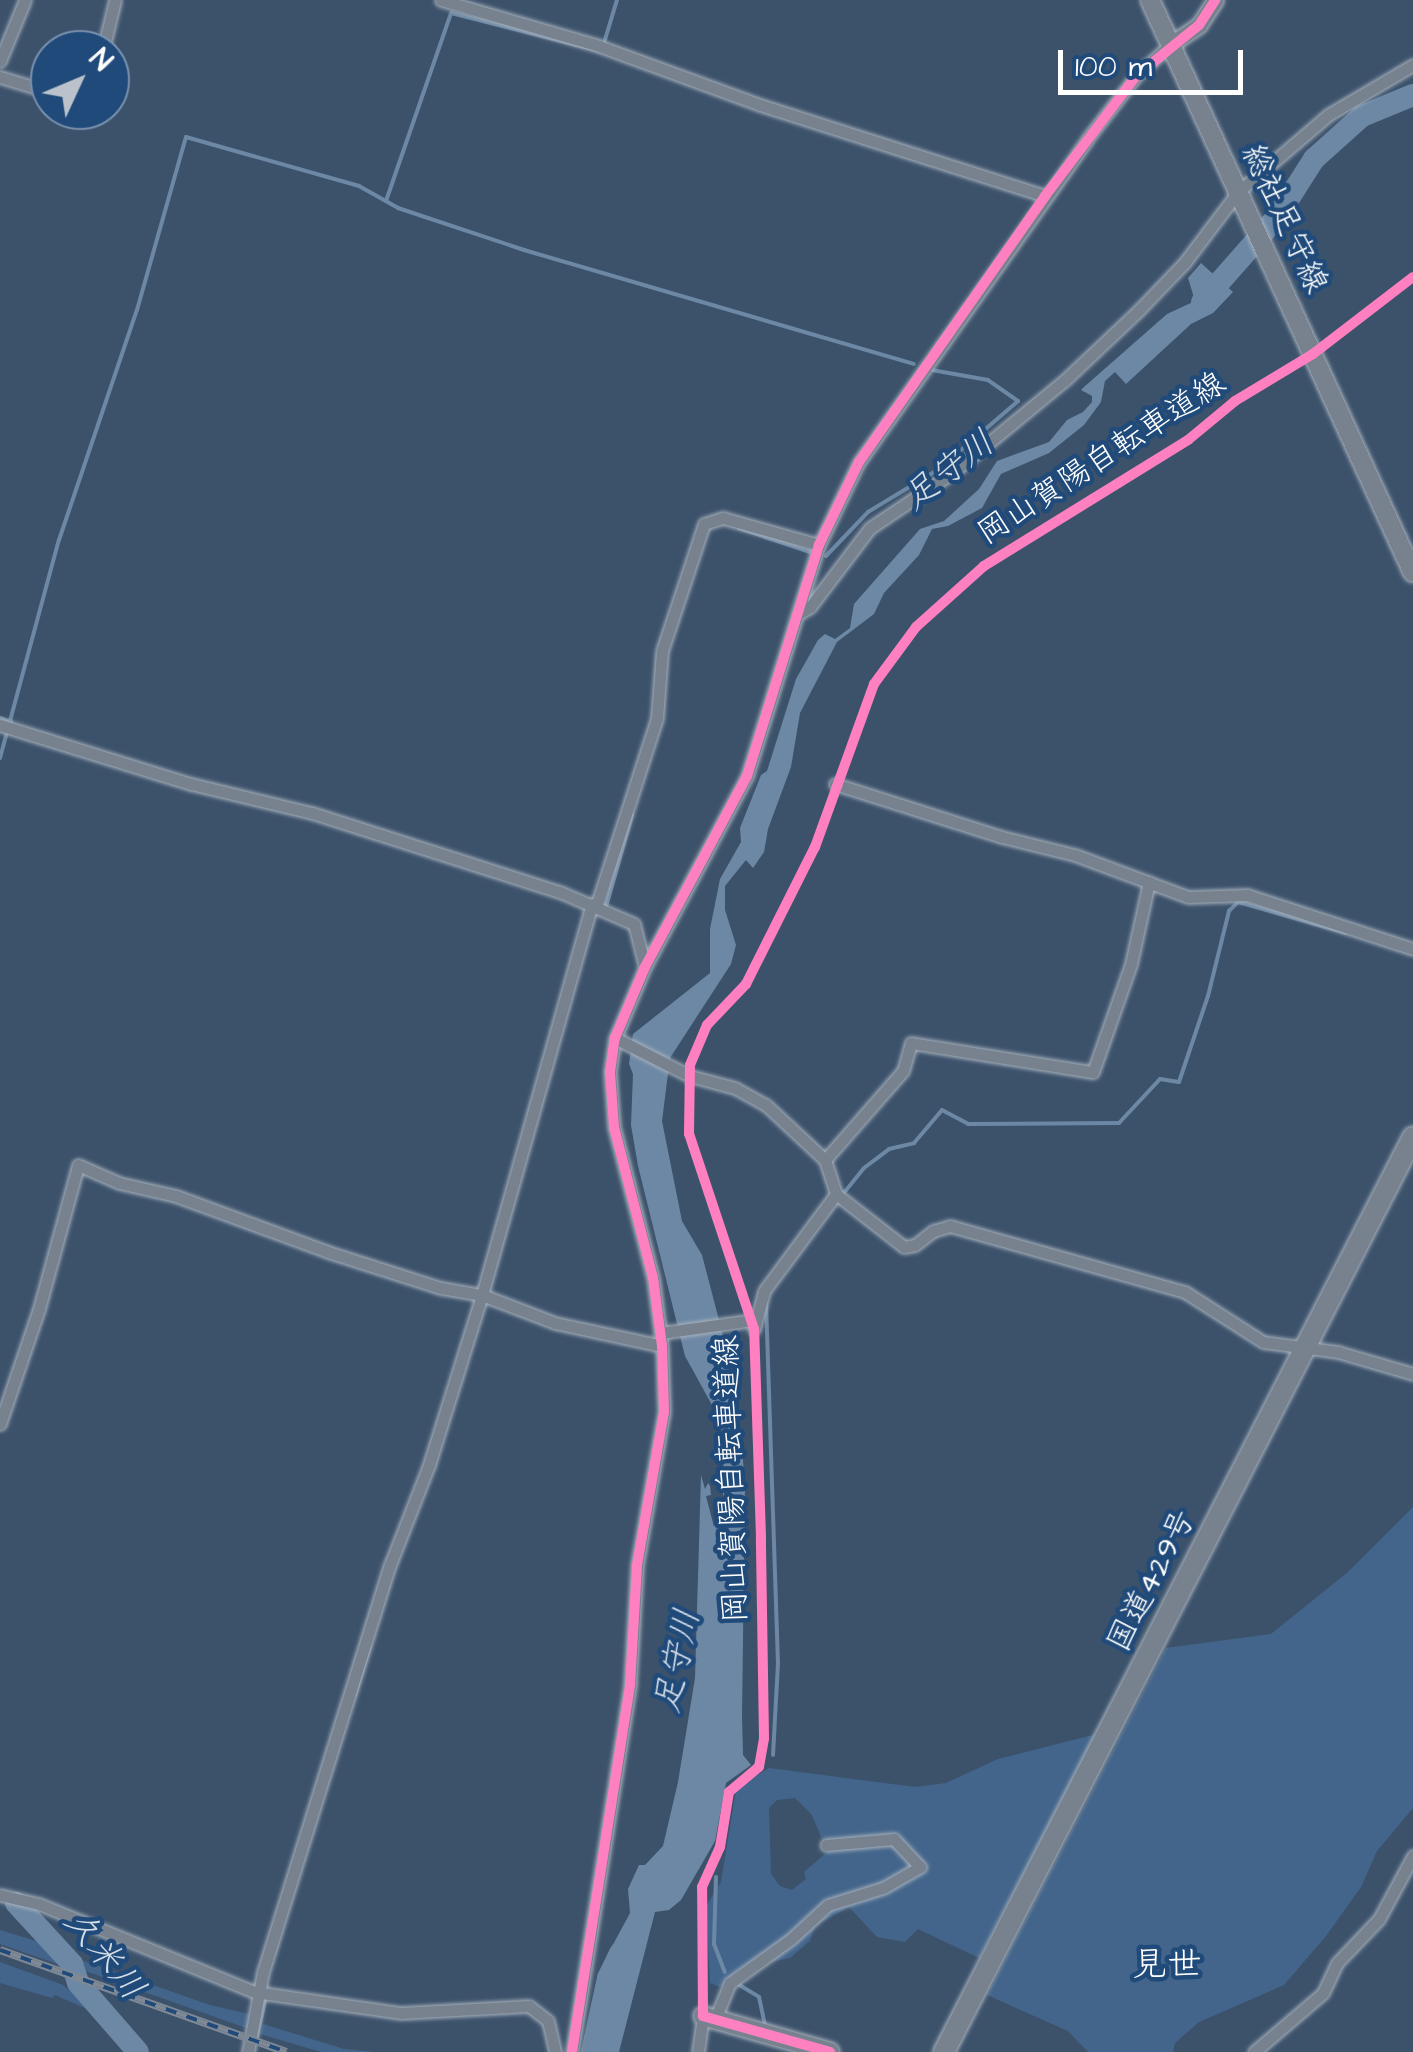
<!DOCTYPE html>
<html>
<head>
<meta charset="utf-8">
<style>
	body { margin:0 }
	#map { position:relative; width:1413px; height:2052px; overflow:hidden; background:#3c526b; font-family:"Architects Daughter","Klee One",sans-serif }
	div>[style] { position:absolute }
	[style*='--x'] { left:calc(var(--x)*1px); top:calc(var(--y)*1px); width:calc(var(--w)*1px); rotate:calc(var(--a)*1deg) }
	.green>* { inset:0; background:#43658b }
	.water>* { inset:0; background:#6c88a5 }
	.stream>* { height:4px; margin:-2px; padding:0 2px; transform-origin:2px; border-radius:2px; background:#6c88a5 }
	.river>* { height:22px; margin:-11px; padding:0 11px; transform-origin:11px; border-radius:11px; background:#6c88a5 }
	.roads { filter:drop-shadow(0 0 2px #a7b1bc) drop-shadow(0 0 2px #a7b1bc) }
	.minor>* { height:11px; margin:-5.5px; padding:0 5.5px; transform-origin:5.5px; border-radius:5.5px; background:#77828e }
	.tertiary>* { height:15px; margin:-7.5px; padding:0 7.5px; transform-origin:7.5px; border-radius:7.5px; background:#77828e }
	.secondary>* { height:18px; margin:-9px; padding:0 9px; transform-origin:9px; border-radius:9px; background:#77828e }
	.trunk>* { height:20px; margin:-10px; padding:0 10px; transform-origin:10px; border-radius:10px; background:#77828e }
	.rail>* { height:8px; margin-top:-4px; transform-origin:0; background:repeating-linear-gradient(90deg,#1f4a7a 0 11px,#7f8996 0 22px); box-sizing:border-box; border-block:2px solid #7f8996 }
	.cycleway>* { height:10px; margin:-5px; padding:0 5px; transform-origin:5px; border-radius:5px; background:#ff80c0 }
	span { translate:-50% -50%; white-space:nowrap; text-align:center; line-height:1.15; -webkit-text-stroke:9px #1f4a7a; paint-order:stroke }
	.street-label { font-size:32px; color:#fff }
	.water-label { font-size:35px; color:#d4dde6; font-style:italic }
	.neighbourhood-label { font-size:35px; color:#fff }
	.north { position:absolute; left:30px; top:30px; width:100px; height:100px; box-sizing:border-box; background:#1f4a7a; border:2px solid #7992af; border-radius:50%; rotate:46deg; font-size:28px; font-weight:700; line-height:40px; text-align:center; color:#fff }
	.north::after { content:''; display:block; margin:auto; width:35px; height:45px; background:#bbc2cb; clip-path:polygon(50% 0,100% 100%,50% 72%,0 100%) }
	.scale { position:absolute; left:1058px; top:50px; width:185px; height:45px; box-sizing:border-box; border:5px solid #fff; border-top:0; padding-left:12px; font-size:30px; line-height:35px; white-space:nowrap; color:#fff; -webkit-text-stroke:8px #1f4a7a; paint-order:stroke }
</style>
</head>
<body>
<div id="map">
	<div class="green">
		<i style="clip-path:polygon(1413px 1507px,1413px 1808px,1377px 1851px,1361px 1887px,1326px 1936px,1284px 1985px,1199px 2022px,1175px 2043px,1173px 2052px,1088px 2052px,1068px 2031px,987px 1995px,1166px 1648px,1271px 1634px,1348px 1572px)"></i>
		<i style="clip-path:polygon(evenodd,1097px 1734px,979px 1958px,918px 1929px,905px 1942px,877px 1937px,849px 1907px,815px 1926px,810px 1941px,790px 1958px,741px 1968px,720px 1987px,710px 1983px,706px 1906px,721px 1882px,736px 1790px,749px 1780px,769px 1768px,915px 1787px,946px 1783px,998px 1759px,1097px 1734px,795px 1798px,812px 1815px,827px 1852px,804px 1872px,806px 1879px,792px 1890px,780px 1886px,771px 1874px,769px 1808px,777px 1800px,795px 1798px)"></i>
		<i style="clip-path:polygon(0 1930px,39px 1942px,66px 1967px,0 1944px)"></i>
		<i style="clip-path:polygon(72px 1957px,210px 2005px,253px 2015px,249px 2029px,80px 1969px)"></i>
		<i style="clip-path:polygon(0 1962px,63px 1985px,98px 2014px,55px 1995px,52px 1998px,0 1983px)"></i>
		<i style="clip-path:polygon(263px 2024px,344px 2049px,374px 2052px,321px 2052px,260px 2034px)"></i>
	</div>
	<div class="water">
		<i style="clip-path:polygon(1201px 263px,1233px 292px,1213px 313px,1191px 324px,1126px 384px,1115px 372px,1105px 381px,1101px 402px,1084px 425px,1049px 453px,1001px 474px,982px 508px,948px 526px,932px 529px,919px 555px,884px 593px,874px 614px,837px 642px,800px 713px,791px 767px,768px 829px,764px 852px,753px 868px,746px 860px,725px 886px,725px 910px,736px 945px,731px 964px,670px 1058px,662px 1121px,682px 1221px,702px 1255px,736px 1385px,745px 1483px,742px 1716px,743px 1755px,751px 1765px,726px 1783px,715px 1841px,681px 1900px,669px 1910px,655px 1912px,619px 2052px,585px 2052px,594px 2004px,605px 2006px,611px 1994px,606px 1973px,609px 1952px,630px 1913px,628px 1889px,639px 1865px,645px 1865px,663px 1846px,678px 1782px,695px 1678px,701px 1475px,705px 1489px,708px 1483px,710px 1486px,711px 1495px,706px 1496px,714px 1527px,723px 1499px,724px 1441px,718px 1416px,685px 1356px,638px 1166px,631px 1125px,633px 1074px,629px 1064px,633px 1034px,710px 973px,710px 929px,720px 879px,741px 842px,740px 828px,761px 775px,767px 771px,796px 679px,818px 640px,825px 634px,835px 639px,850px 628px,854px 604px,920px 529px,944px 521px,979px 489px,997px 461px,1049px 442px,1067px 420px,1083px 412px,1092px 402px,1092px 396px,1081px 390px,1084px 387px,1167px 314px,1195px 301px,1188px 278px)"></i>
	</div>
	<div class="stream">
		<i style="--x:604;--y:43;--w:45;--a:-73.2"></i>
		<i style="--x:386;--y:201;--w:199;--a:-70.9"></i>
		<i style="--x:451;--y:13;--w:154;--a:14.3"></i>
		<i style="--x:739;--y:528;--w:75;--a:18.7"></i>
		<i style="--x:826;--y:556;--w:61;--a:-46.3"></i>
		<i style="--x:868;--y:512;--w:83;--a:-31.2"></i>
		<i style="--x:939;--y:469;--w:104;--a:-40.7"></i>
		<i style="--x:1018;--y:401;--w:37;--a:-145"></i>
		<i style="--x:988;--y:380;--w:57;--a:-169.9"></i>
		<i style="--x:0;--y:718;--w:12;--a:20"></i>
		<i style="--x:0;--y:758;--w:226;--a:-74.9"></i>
		<i style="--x:59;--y:540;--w:243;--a:-71.3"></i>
		<i style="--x:137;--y:310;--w:180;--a:-74.2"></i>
		<i style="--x:186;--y:137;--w:180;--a:15.8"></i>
		<i style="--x:359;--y:186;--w:45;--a:29.4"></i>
		<i style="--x:398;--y:208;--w:133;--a:18.4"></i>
		<i style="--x:524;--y:250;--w:406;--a:16.3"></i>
		<i style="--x:606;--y:907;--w:96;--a:-74.2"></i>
		<i style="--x:843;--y:1194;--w:33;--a:-51"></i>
		<i style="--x:864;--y:1168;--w:31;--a:-37"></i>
		<i style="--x:889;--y:1149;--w:26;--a:-13"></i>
		<i style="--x:914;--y:1143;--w:43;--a:-49.7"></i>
		<i style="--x:942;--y:1110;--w:30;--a:28"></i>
		<i style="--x:968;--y:1124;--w:151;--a:-0.4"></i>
		<i style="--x:1119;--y:1123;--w:60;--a:-47"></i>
		<i style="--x:1160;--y:1079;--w:19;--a:9"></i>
		<i style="--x:1179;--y:1082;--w:91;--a:-71.4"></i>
		<i style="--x:1208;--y:996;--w:88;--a:-76.1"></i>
		<i style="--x:1229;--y:911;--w:13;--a:-45"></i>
		<i style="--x:1238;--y:902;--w:112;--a:16"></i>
		<i style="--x:766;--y:1302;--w:361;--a:88.1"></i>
		<i style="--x:778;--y:1663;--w:92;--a:93.1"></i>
		<i style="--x:355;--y:1695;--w:51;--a:-73"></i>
		<i style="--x:716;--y:1877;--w:67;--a:91.7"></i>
		<i style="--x:714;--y:1944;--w:30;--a:69"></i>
		<i style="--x:736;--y:1983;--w:27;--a:31"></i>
		<i style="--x:759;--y:1997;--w:29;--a:78"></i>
		<i style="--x:255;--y:2045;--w:45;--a:-77.2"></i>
	</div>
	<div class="river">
		<i style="--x:1202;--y:302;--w:113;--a:-48.6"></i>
		<i style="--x:1277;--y:217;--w:69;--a:-57.5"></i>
		<i style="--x:1314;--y:159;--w:64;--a:-41.9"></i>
		<i style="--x:1362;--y:116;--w:55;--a:-22.4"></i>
		<i style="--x:16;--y:1903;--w:83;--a:47.4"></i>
		<i style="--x:72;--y:1964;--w:20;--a:72"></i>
		<i style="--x:78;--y:1983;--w:91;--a:49"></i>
		<i style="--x:592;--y:2052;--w:76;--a:-77.8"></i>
		<i style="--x:608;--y:1978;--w:28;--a:-64"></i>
	</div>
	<div class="roads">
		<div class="minor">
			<i style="--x:441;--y:0;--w:165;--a:16.2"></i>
			<i style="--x:599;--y:46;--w:171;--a:20.1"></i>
			<i style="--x:760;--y:105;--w:299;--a:17.7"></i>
			<i style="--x:103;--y:50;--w:51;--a:-76.5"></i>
			<i style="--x:0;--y:61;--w:66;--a:-67.7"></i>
			<i style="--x:0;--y:77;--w:52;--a:16.7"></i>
			<i style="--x:798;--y:614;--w:14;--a:-30"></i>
			<i style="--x:810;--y:607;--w:99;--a:-52.8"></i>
			<i style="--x:870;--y:528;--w:99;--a:-33.9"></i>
			<i style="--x:952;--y:473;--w:146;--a:-39.5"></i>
			<i style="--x:1065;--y:380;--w:103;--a:-43.4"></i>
			<i style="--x:1140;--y:309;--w:65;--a:-46.2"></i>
			<i style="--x:1185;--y:262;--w:88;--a:-52.9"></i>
			<i style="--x:1238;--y:192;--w:118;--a:-40.5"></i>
			<i style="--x:1328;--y:115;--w:99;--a:-30.5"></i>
			<i style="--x:0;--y:725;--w:200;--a:17.2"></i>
			<i style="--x:191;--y:784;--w:124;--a:13.5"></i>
			<i style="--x:312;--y:813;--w:260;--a:17.7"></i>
			<i style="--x:560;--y:892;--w:81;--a:23.4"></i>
			<i style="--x:634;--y:924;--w:44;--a:75.7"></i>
			<i style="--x:835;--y:784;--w:175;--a:17.6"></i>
			<i style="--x:1002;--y:837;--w:75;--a:13.9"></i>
			<i style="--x:1075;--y:855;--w:121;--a:20.4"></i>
			<i style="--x:1188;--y:897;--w:59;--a:-1.9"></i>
			<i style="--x:1247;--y:895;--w:175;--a:18"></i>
			<i style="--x:596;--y:907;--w:199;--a:-72.1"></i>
			<i style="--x:657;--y:718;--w:67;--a:-85.7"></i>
			<i style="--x:662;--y:651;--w:134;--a:-71.7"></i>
			<i style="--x:704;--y:524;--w:20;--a:-18"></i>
			<i style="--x:723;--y:518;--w:100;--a:15.7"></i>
			<i style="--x:615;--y:1038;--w:84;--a:26.9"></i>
			<i style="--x:690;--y:1076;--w:47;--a:14.9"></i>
			<i style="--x:735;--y:1088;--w:35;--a:29"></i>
			<i style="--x:766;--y:1105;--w:81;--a:43"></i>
			<i style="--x:825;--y:1160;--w:36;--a:72"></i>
			<i style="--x:836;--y:1194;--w:86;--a:37.9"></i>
			<i style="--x:904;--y:1247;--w:11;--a:-10"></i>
			<i style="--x:915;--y:1245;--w:23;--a:-38"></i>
			<i style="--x:933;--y:1231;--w:18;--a:-16"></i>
			<i style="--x:950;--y:1226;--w:244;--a:15.7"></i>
			<i style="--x:1185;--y:1292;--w:93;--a:32.7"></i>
			<i style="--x:1263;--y:1342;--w:76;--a:7.6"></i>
			<i style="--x:1338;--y:1352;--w:78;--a:16.3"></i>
			<i style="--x:825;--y:1160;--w:118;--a:-48.8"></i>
			<i style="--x:903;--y:1071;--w:29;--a:-74"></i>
			<i style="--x:911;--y:1043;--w:184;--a:9.1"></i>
			<i style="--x:1093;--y:1072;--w:114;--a:-70.6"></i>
			<i style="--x:1131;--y:964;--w:84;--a:-77.6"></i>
			<i style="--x:754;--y:1329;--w:39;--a:-75"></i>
			<i style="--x:764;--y:1291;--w:121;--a:-53.4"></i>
			<i style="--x:661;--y:1333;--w:93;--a:-8"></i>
			<i style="--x:0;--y:1424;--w:121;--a:-71.3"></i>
			<i style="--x:39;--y:1309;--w:149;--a:-74.8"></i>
			<i style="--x:78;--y:1165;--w:45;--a:23.7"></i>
			<i style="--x:119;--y:1183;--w:58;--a:12.8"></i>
			<i style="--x:176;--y:1196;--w:162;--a:20.2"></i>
			<i style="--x:328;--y:1252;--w:119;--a:17.7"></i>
			<i style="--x:441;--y:1288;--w:42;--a:9.7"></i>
			<i style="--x:482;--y:1295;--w:78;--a:21"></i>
			<i style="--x:555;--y:1323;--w:109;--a:12.1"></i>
			<i style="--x:0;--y:1895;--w:40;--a:13"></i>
			<i style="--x:39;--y:1904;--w:233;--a:22.2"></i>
			<i style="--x:255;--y:1992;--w:148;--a:8.2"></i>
			<i style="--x:401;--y:2013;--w:128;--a:-3.1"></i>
			<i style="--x:529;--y:2006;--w:24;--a:38"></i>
			<i style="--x:548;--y:2021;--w:32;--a:77"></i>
			<i style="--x:716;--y:2017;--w:37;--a:-68"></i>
			<i style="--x:730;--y:1983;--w:75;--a:-35.8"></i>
			<i style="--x:791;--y:1939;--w:50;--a:-42.6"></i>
			<i style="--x:828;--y:1905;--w:58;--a:-17.2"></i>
			<i style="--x:883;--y:1888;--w:43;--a:-29.6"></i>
			<i style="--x:920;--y:1867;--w:38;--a:-133"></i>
			<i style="--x:894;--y:1839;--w:68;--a:175"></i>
			<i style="--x:248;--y:2052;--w:81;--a:-79.4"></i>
			<i style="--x:263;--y:1972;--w:426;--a:-72.7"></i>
			<i style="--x:390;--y:1565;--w:107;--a:-68.7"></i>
			<i style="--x:429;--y:1465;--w:178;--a:-72.7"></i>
			<i style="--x:482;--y:1295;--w:406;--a:-74.3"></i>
			<i style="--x:572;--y:2052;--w:373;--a:-81"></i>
			<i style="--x:630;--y:1684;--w:119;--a:-86.6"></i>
			<i style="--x:637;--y:1565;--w:155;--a:-80"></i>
			<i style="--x:664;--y:1412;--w:66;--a:-91.7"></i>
			<i style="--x:662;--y:1346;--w:69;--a:-97.5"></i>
			<i style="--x:653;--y:1278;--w:156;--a:-104.5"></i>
			<i style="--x:614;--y:1127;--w:55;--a:-94.2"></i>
			<i style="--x:610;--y:1072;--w:34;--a:-82"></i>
			<i style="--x:615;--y:1038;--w:77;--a:-67.1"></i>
			<i style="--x:645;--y:967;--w:217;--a:-61.9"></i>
			<i style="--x:747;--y:776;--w:242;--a:-72.7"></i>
			<i style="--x:819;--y:545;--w:92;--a:-64.3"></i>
			<i style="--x:859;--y:462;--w:397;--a:-54.7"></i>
			<i style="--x:1088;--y:138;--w:78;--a:-52.3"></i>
			<i style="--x:1136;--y:76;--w:47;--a:-42.4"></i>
			<i style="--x:698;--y:2052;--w:36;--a:-82"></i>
			<i style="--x:1254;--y:2052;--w:91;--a:-40.5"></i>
			<i style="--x:1323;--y:1993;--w:33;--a:-65"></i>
			<i style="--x:1337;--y:1963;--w:61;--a:-46.3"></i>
			<i style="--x:1379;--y:1919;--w:72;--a:-61.6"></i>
		</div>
		<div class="tertiary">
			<i style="--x:1171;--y:44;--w:34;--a:-34"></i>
			<i style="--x:1199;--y:25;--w:30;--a:-57"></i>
		</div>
		<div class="secondary">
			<i style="--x:1150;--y:0;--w:630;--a:65.35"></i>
			<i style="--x:703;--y:2016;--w:132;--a:15.8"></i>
		</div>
		<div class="trunk">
			<i style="--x:944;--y:2052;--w:1028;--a:-62.86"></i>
		</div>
	</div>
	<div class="rail">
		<i style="--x:0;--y:1950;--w:304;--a:19.6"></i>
	</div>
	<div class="cycleway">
		<i style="--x:572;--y:2052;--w:373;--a:-81"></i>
		<i style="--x:630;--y:1684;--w:119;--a:-86.6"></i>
		<i style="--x:637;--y:1565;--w:155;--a:-80"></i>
		<i style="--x:664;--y:1412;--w:66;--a:-91.7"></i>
		<i style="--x:662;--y:1346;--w:69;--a:-97.5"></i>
		<i style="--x:653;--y:1278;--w:156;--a:-104.5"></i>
		<i style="--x:614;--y:1127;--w:55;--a:-94.2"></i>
		<i style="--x:610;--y:1072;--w:34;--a:-82"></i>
		<i style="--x:615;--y:1038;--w:77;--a:-67.1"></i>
		<i style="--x:645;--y:967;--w:217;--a:-61.9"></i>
		<i style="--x:747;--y:776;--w:242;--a:-72.7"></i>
		<i style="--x:819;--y:545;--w:92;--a:-64.3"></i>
		<i style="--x:859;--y:462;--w:325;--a:-55"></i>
		<i style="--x:1045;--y:196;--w:151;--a:-52.8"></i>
		<i style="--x:1136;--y:76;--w:81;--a:-39"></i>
		<i style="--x:1199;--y:25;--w:30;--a:-57"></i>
		<i style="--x:830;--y:2052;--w:132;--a:-164.2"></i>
		<i style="--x:703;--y:2016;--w:129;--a:-90.4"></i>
		<i style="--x:702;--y:1887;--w:44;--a:-65.8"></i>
		<i style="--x:720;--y:1847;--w:56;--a:-80.7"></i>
		<i style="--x:729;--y:1792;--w:39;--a:-40"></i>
		<i style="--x:759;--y:1767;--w:29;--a:-80"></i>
		<i style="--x:764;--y:1738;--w:201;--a:-90.9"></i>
		<i style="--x:761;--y:1537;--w:208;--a:-91.9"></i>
		<i style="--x:754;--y:1329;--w:206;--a:-108.4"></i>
		<i style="--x:689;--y:1134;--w:69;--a:-89.2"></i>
		<i style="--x:690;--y:1065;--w:43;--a:-67"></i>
		<i style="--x:707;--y:1025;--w:57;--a:-46.4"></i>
		<i style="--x:746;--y:984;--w:153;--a:-63.3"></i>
		<i style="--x:815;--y:847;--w:173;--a:-70.1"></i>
		<i style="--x:874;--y:684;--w:71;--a:-53.6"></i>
		<i style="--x:916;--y:627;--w:91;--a:-41.9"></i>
		<i style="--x:984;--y:566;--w:240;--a:-31.7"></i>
		<i style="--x:1188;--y:440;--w:61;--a:-39.7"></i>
		<i style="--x:1235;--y:401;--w:91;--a:-31.1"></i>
		<i style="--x:1313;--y:354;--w:126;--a:-37.6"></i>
	</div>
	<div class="street-label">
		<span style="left:1284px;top:219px;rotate:65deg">総社足守線</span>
		<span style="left:1102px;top:459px;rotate:-33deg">岡山賀陽自転車道線</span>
		<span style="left:732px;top:1479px;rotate:-92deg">岡山賀陽自転車道線</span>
		<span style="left:1152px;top:1581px;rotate:-63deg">国道429号</span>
	</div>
	<div class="water-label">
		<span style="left:949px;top:471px;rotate:-38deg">足守川</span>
		<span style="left:678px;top:1661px;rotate:-78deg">足守川</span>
		<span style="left:104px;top:1955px;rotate:51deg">久米川</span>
	</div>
	<div class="neighbourhood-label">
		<span style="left:1167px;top:1965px">見世</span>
	</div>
	<div class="north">N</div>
	<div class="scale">100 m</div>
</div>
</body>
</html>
